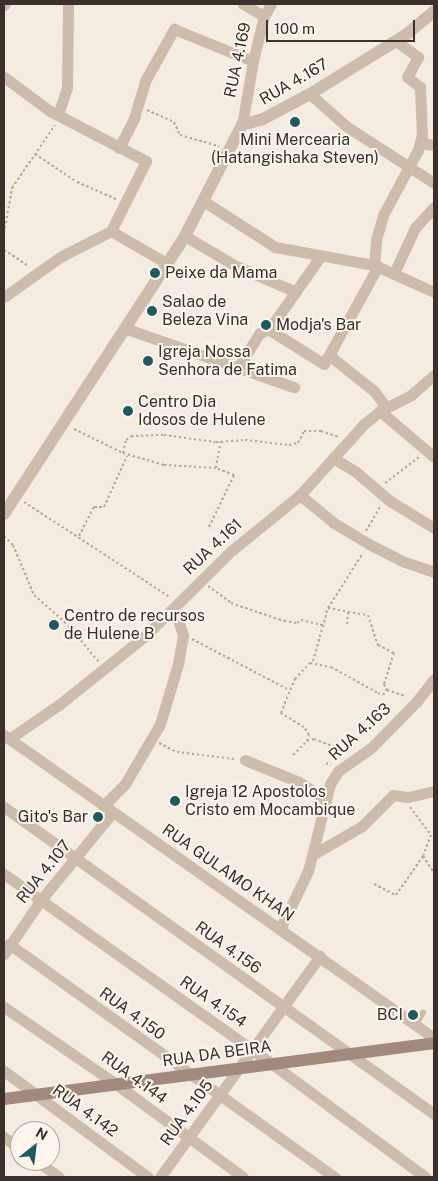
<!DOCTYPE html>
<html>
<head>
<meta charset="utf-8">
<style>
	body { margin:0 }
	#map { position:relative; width:438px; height:1181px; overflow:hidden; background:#f4ebe1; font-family:"Public Sans",sans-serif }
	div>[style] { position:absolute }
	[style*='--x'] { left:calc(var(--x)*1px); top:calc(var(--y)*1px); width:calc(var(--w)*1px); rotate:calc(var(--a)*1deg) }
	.path>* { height:2px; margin-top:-1px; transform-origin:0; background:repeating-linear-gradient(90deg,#b9a596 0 2.5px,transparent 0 5px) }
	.service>* { height:5.5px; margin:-2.75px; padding:0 2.75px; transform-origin:2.75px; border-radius:2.75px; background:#cdbbac }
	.minor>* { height:11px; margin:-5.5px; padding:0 5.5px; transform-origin:5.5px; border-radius:5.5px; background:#cdbbac }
	.tertiary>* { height:12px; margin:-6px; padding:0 6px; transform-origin:6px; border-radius:6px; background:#cdbbac }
	.secondary>* { height:12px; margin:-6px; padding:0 6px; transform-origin:6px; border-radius:6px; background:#a18a7d }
	.dots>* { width:14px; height:14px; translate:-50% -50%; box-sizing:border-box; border:2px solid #fbf5ee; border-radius:50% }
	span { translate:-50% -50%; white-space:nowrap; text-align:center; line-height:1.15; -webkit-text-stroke:4px #fbf5ee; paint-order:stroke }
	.street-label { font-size:16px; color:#3b302b }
	.poi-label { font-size:16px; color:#3b302b }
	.left { translate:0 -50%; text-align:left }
	.right { translate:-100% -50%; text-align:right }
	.frame { position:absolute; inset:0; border:5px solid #3b302b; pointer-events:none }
	.north { position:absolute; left:10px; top:1121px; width:50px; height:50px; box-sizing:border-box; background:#fbf5ee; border:1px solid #aea6a0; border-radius:50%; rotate:29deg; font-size:14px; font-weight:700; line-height:20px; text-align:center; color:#3b302b }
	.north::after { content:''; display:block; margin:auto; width:18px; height:22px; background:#1f5a5e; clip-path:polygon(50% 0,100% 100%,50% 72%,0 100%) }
	.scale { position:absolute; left:266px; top:20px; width:149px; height:22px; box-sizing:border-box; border:2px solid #3b302b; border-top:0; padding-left:6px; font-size:15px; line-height:18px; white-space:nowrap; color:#3b302b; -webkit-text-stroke:4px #fbf5ee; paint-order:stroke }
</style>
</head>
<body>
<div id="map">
	<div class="path">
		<i style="--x:147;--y:110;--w:30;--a:24"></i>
		<i style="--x:174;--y:122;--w:14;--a:65"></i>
		<i style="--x:180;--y:135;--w:41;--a:15.8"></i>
		<i style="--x:35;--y:154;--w:50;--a:33.7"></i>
		<i style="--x:77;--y:182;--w:43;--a:23.6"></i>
		<i style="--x:4;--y:233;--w:46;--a:-79.9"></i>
		<i style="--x:12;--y:188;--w:76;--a:-55.7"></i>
		<i style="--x:4;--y:250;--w:30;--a:33"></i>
		<i style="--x:74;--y:429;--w:55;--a:26.1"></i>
		<i style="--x:123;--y:453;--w:13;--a:-77"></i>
		<i style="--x:126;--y:440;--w:6;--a:-39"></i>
		<i style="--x:131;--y:436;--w:33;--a:-2"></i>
		<i style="--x:164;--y:435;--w:52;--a:7.7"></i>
		<i style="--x:216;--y:442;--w:29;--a:-4"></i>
		<i style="--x:245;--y:440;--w:44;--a:6.5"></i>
		<i style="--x:289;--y:445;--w:9;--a:-13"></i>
		<i style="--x:298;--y:443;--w:13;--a:-63"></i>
		<i style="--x:304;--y:431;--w:17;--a:0"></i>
		<i style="--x:321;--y:431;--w:18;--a:19"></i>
		<i style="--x:123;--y:453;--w:43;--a:16.3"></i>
		<i style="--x:164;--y:465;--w:52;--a:3.3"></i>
		<i style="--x:216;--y:468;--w:27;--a:-80"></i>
		<i style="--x:385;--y:483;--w:43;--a:-37.4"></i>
		<i style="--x:24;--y:502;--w:174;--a:33.1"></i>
		<i style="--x:209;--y:527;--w:58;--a:-64.3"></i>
		<i style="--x:234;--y:475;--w:19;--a:-159"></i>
		<i style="--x:366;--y:531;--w:28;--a:-60"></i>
		<i style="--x:4;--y:536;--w:13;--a:45"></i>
		<i style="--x:13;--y:545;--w:54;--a:67.2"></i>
		<i style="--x:34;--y:595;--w:45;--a:41.4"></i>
		<i style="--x:68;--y:625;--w:47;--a:50.2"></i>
		<i style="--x:79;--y:536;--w:33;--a:-63"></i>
		<i style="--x:94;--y:507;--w:10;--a:0"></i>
		<i style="--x:104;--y:507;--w:56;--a:-65.7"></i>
		<i style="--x:208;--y:586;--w:29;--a:36"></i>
		<i style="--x:231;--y:603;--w:56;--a:18.8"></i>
		<i style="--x:284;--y:621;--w:13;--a:9"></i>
		<i style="--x:297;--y:623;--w:5;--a:-37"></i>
		<i style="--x:301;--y:620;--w:23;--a:13"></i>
		<i style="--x:328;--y:608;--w:65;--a:-57.5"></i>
		<i style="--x:348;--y:612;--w:20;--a:9"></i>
		<i style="--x:368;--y:615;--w:32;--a:72"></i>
		<i style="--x:378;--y:645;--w:18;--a:27"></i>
		<i style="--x:394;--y:653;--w:33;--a:108"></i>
		<i style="--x:384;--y:684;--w:7;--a:63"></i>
		<i style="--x:192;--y:639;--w:110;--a:27.7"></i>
		<i style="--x:313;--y:661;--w:55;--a:-74.2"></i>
		<i style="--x:328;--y:608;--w:20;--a:11"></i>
		<i style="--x:348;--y:612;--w:12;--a:95"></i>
		<i style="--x:307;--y:741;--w:6;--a:-72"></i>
		<i style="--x:309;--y:735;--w:9;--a:-122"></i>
		<i style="--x:304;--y:727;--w:27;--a:-149"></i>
		<i style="--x:281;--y:713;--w:37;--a:-68"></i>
		<i style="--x:295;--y:679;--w:22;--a:-47"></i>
		<i style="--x:310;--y:663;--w:21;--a:11"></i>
		<i style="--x:331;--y:667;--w:54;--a:29"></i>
		<i style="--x:378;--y:693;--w:5;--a:22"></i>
		<i style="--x:383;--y:695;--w:6;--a:-51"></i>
		<i style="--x:387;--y:690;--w:20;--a:18"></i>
		<i style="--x:159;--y:743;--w:20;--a:27"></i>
		<i style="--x:177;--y:752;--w:58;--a:6.9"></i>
		<i style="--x:293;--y:755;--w:20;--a:-45"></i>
		<i style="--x:307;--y:741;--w:7;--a:-16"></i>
		<i style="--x:314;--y:739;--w:36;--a:21"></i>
		<i style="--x:326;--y:763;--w:5;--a:22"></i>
		<i style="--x:410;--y:807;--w:35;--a:53"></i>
		<i style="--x:431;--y:835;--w:22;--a:111"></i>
		<i style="--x:423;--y:856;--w:20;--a:57"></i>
		<i style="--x:374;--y:884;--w:25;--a:27"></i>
		<i style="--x:396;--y:895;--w:47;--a:-55.3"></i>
	</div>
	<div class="service">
		<i style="--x:416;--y:1024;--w:13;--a:-58"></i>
	</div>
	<div class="minor">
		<i style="--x:243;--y:4;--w:24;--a:30"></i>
		<i style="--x:4;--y:5;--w:1;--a:-45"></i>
		<i style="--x:4;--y:77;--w:57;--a:36.5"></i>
		<i style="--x:50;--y:111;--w:108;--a:27.5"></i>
		<i style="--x:146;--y:161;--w:78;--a:116.6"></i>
		<i style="--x:310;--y:94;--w:48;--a:41.6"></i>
		<i style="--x:346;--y:126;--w:105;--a:32.9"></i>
		<i style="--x:58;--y:115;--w:28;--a:-72"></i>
		<i style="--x:67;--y:88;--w:84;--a:-89.3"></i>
		<i style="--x:242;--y:125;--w:65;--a:-80.2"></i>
		<i style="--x:253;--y:61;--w:46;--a:-76.3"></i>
		<i style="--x:264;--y:16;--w:14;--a:-60"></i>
		<i style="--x:421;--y:143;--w:13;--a:9"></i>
		<i style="--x:119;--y:148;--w:34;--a:-63"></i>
		<i style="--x:134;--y:118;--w:39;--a:-73"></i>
		<i style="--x:145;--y:81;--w:60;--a:-60.9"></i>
		<i style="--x:174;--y:29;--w:85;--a:22.1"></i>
		<i style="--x:205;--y:202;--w:83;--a:32.7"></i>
		<i style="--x:275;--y:247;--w:101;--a:10.3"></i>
		<i style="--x:374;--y:265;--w:66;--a:24.2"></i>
		<i style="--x:111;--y:231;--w:66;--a:30.1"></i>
		<i style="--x:185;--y:236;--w:59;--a:30.5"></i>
		<i style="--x:236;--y:266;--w:65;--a:23.4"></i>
		<i style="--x:374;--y:265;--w:25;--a:-85"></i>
		<i style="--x:376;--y:240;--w:26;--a:-74"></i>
		<i style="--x:383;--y:215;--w:74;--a:-61.7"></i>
		<i style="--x:418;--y:150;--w:16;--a:-75"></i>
		<i style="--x:422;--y:135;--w:48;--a:-92.4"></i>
		<i style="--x:420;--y:87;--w:16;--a:-142"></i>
		<i style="--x:407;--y:77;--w:23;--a:-61"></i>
		<i style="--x:418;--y:57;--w:27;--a:-144"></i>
		<i style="--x:394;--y:273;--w:50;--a:-65"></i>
		<i style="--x:415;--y:228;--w:28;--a:-48"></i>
		<i style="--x:4;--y:297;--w:69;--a:-35.5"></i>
		<i style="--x:60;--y:257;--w:57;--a:-27"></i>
		<i style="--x:127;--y:329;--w:177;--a:19.2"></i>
		<i style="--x:268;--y:329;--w:66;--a:32"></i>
		<i style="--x:324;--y:364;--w:112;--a:-61.1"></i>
		<i style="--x:330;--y:356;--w:56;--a:38.5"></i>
		<i style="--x:374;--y:391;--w:21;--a:53"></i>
		<i style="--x:239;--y:366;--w:39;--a:-58"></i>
		<i style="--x:260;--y:333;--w:11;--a:-27"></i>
		<i style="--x:270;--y:328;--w:87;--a:-54.8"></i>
		<i style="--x:380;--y:411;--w:71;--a:40.4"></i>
		<i style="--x:333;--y:458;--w:27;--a:31"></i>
		<i style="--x:356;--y:472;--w:45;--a:40.5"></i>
		<i style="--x:390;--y:501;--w:52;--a:31.5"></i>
		<i style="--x:300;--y:495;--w:44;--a:39.5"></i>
		<i style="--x:334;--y:523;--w:41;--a:31"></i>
		<i style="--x:369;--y:544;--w:37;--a:27"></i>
		<i style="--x:402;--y:561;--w:34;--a:19"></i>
		<i style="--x:4;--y:735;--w:526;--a:35.17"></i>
		<i style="--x:9;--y:739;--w:62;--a:-34.5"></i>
		<i style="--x:60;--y:704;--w:109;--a:-38.7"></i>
		<i style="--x:145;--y:636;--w:121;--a:-44.7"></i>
		<i style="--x:231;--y:551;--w:89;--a:-39.1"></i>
		<i style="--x:300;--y:495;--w:96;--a:-48"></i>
		<i style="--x:364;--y:424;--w:21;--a:-39"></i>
		<i style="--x:380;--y:411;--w:35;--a:-27"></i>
		<i style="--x:411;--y:395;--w:30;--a:-41"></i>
		<i style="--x:245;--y:760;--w:58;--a:22.2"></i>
		<i style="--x:299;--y:782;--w:31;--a:33"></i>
		<i style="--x:103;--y:806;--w:31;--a:-45"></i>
		<i style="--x:125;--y:784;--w:69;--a:-59.7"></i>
		<i style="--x:160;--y:724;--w:63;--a:-73.3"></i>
		<i style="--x:178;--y:664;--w:29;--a:-80"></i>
		<i style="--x:183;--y:635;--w:28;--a:-108"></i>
		<i style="--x:4;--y:807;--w:528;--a:35.53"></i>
		<i style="--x:312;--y:855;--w:58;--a:-30.1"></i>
		<i style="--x:362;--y:826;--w:44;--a:-45"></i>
		<i style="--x:393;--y:795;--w:15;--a:8"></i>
		<i style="--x:408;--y:797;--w:27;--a:-13"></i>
		<i style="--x:4;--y:874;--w:327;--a:35.3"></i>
		<i style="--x:271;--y:1063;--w:192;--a:36.5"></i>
		<i style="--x:280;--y:929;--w:64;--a:-64.2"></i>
		<i style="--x:308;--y:871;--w:90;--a:-75.8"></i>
		<i style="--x:330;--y:784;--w:15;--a:-58"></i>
		<i style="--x:338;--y:771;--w:40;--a:-34.9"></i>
		<i style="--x:371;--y:748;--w:66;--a:-45.6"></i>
		<i style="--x:417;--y:701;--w:28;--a:-52"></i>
		<i style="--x:9;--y:944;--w:401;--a:35.6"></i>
		<i style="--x:4;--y:954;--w:64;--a:-55.8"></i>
		<i style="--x:40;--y:901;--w:114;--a:-50.7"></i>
		<i style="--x:4;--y:1007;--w:136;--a:34.5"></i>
		<i style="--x:116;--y:1084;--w:157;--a:36.2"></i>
		<i style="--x:4;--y:1071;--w:179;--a:36.4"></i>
		<i style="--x:4;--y:1137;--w:20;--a:37"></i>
		<i style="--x:37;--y:1161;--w:27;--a:36"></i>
		<i style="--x:160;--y:1177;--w:273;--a:-54.1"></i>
	</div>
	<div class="tertiary">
		<i style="--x:4;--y:514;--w:332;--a:-56.9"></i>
		<i style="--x:185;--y:236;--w:125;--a:-62.8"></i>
		<i style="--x:242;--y:125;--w:22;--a:-16"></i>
		<i style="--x:263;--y:119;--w:53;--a:-28"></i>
		<i style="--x:310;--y:94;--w:114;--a:-31.7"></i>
		<i style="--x:407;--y:34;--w:35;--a:-40"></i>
	</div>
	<div class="secondary">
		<i style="--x:4;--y:1099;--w:434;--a:-7.4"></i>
	</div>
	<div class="dots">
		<i style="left:295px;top:122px;background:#1f5a5e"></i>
		<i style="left:155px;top:273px;background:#1f5a5e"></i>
		<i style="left:152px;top:311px;background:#1f5a5e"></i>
		<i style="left:266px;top:325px;background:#1f5a5e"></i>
		<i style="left:148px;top:361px;background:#1f5a5e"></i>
		<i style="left:128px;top:411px;background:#1f5a5e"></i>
		<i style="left:54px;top:625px;background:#1f5a5e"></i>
		<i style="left:175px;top:801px;background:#1f5a5e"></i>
		<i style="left:98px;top:817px;background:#1f5a5e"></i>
		<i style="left:413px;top:1015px;background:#1f5a5e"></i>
	</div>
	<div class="street-label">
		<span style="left:238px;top:60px;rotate:-78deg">RUA 4.169</span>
		<span style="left:294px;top:82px;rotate:-30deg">RUA 4.167</span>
		<span style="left:213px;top:547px;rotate:-43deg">RUA 4.161</span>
		<span style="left:360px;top:732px;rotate:-42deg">RUA 4.163</span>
		<span style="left:44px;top:872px;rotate:-51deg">RUA 4.107</span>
		<span style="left:228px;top:873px;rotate:35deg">RUA GULAMO KHAN</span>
		<span style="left:228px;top:948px;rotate:36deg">RUA 4.156</span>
		<span style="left:213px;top:1002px;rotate:35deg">RUA 4.154</span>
		<span style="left:132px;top:1014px;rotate:36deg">RUA 4.150</span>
		<span style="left:217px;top:1054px;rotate:-8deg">RUA DA BEIRA</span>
		<span style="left:134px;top:1078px;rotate:36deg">RUA 4.144</span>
		<span style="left:85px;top:1111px;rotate:36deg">RUA 4.142</span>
		<span style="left:187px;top:1113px;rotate:-54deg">RUA 4.105</span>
	</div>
	<div class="poi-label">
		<span style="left:295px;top:149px">Mini Mercearia<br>(Hatangishaka Steven)</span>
		<span class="left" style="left:165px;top:273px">Peixe da Mama</span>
		<span class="left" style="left:162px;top:311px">Salao de<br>Beleza Vina</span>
		<span class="left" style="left:276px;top:325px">Modja's Bar</span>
		<span class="left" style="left:158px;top:361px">Igreja Nossa<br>Senhora de Fatima</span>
		<span class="left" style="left:138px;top:411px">Centro Dia<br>Idosos de Hulene</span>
		<span class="left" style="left:64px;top:625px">Centro de recursos<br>de Hulene B</span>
		<span class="left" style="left:185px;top:801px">Igreja 12 Apostolos<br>Cristo em Mocambique</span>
		<span class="right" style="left:88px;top:817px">Gito's Bar</span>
		<span class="right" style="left:403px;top:1015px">BCI</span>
	</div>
	<div class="frame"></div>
	<div class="north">N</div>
	<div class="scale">100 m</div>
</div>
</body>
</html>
